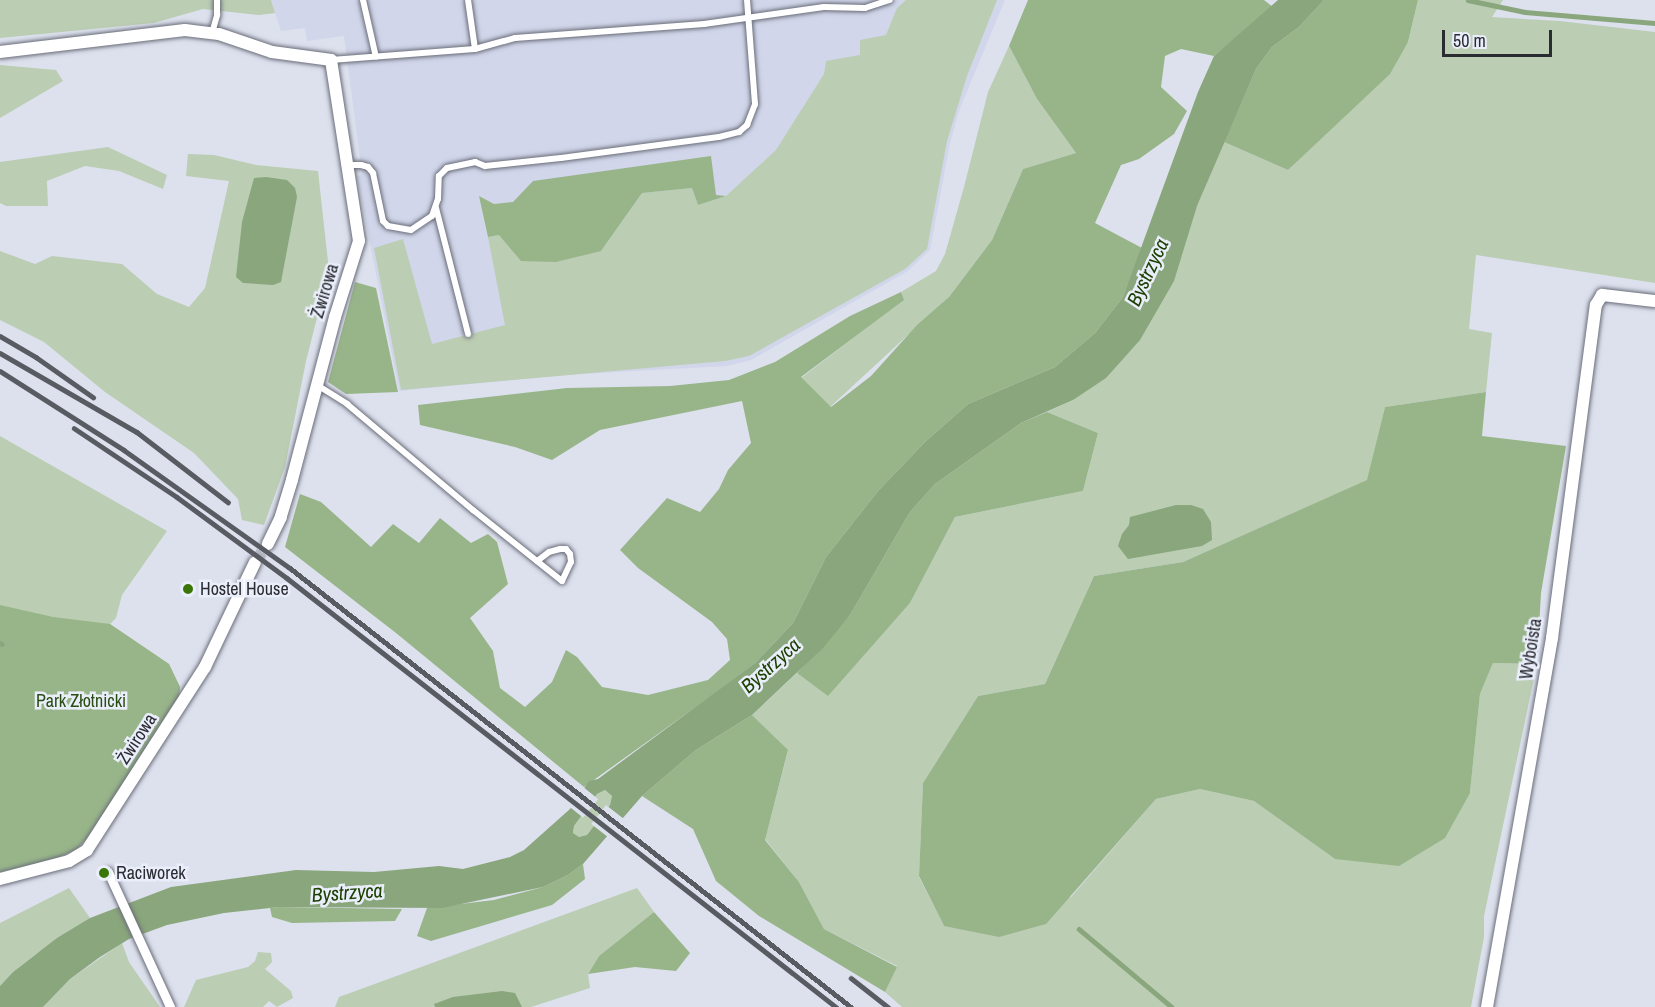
<!DOCTYPE html>
<html>
<head>
<meta charset="utf-8">
<style>
	body { margin:0 }
	#map { position:relative; width:1655px; height:1007px; overflow:hidden; background:#dde1ee; font-family:"Archivo Narrow",sans-serif }
	div>[style] { position:absolute }
	[style*='--x'] { left:calc(var(--x)*1px); top:calc(var(--y)*1px); width:calc(var(--w)*1px); rotate:calc(var(--a)*1deg) }
	.built>* { inset:0; background:#d1d6ea }
	.green>* { inset:0; background:#bbcdb3 }
	.forest>* { inset:0; background:#98b58a }
	.water>* { inset:0; background:#8aa67c }
	.pier>* { inset:0; background:#dde1ee; transform-origin:0 0 }
	.stream>* { height:4.5px; margin:-2.25px; padding:0 2.25px; transform-origin:2.25px; border-radius:2.25px; background:#8aa67c }
	.minor-tunnel>* { height:12px; margin-top:-6px; transform-origin:0; background:repeating-linear-gradient(90deg,#b9bdc8 0 12px,transparent 0 18px) }
	.roads { filter:drop-shadow(0 0 2px #6a6d79) drop-shadow(0 0 2px #6a6d79) }
	.service>* { height:6px; margin:-3px; padding:0 3px; transform-origin:3px; border-radius:3px; background:#fff }
	.pedestrian>* { height:9px; margin:-4.5px; padding:0 4.5px; transform-origin:4.5px; border-radius:4.5px; background:#fff }
	.minor>* { height:12px; margin:-6px; padding:0 6px; transform-origin:6px; border-radius:6px; background:#fff }
	.rail>* { height:4.5px; margin:-2.25px; padding:0 2.25px; transform-origin:2.25px; border-radius:2.25px; background:#585b62 }
	.dots>* { width:16px; height:16px; translate:-50% -50%; box-sizing:border-box; border:3px solid #eaeefb; border-radius:50% }
	span { translate:-50% -50%; white-space:nowrap; text-align:center; line-height:1.15; -webkit-text-stroke:5px #eaeefb; paint-order:stroke }
	.street-label { font-size:18px; color:#2a2c31 }
	.poi-label { font-size:18px; color:#2a2c31 }
	.left { translate:0 -50%; text-align:left }
	.park-label { font-size:18px; color:#284d10 }
	.water-label { font-size:20px; color:#1d4101; font-style:italic }
	.scale { position:absolute; left:1442px; top:30px; width:110px; height:27px; box-sizing:border-box; border:3px solid #2a2c31; border-top:0; padding-left:8px; font-size:18px; line-height:21px; white-space:nowrap; color:#2a2c31; -webkit-text-stroke:4px #eaeefb; paint-order:stroke }
</style>
</head>
<body>
<div id="map">
	<div class="built">
		<i style="clip-path:polygon(271px 0,1005px 0,959px 111px,950px 143px,930px 250px,908px 271px,751px 360px,727px 366px,563px 375px,399px 391px,357px 177px,362px 174px,344px 36px,307px 41px,305px 28px,281px 31px)"></i>
	</div>
	<div class="green">
		<i style="clip-path:polygon(0 0,271px 0,275px 13px,259px 15px,203px 9px,154px 23px,0 38px)"></i>
		<i style="clip-path:polygon(906px 0,997px 0,967px 76px,947px 141px,927px 249px,905px 269px,749px 356px,725px 361px,401px 390px,374px 248px,403px 239px,432px 344px,505px 325px,488px 237px,499px 235px,601px 251px,642px 193px,692px 188px,698px 205px,726px 196px,776px 150px,824px 74px,826px 61px,860px 55px,860px 40px,886px 35px,897px 8px)"></i>
		<i style="clip-path:polygon(1418px 0,1503px 0,1492px 17px,1560px 21px,1655px 32px,1655px 283px,1476px 255px,1469px 329px,1492px 333px,1486px 392px,1385px 407px,1368px 480px,1183px 562px,1094px 576px,1045px 684px,978px 696px,923px 783px,919px 877px,944px 926px,1071px 897px,1156px 799px,1200px 789px,1254px 801px,1335px 859px,1470px 793px,1480px 694px,1493px 663px,1537px 664px,1484px 916px,1484px 937px,1471px 1007px,902px 1007px,885px 992px,897px 966px,824px 929px,799px 882px,765px 839px,788px 751px,752px 715px,797px 673px,828px 695px,910px 603px,955px 517px,1083px 491px,1098px 433px,1047px 412px,1073px 400px,1197px 206px,1224px 142px,1288px 170px,1408px 42px)"></i>
		<i style="clip-path:polygon(1009px 46px,1037px 99px,1076px 153px,1023px 169px,992px 240px,949px 297px,830px 407px,801px 378px,903px 300px,901px 292px,936px 271px,945px 254px,964px 187px,988px 92px)"></i>
		<i style="clip-path:polygon(0 65px,56px 70px,63px 81px,0 118px)"></i>
		<i style="clip-path:polygon(108px 147px,167px 175px,163px 189px,119px 171px,85px 166px,47px 181px,48px 206px,6px 206px,0 203px,0 162px)"></i>
		<i style="clip-path:polygon(188px 154px,214px 155px,256px 165px,318px 171px,329px 271px,306px 361px,285px 467px,264px 525px,242px 520px,238px 499px,194px 453px,105px 392px,44px 342px,0 320px,0 251px,35px 264px,52px 256px,122px 264px,157px 294px,189px 307px,205px 288px,229px 181px,186px 176px)"></i>
		<i style="clip-path:polygon(0 436px,167px 531px,122px 595px,116px 618px,110px 624px,169px 664px,180px 687px,179px 696px,88px 837px,78px 848px,70px 853px,0 872px)"></i>
		<i style="clip-path:polygon(605px 790px,612px 796px,610px 805px,587px 835px,579px 837px,573px 833px,574px 826px,597px 794px)"></i>
		<i style="clip-path:polygon(69px 888px,90px 918px,32px 957px,13px 972px,0 986px,0 923px)"></i>
		<i style="clip-path:polygon(637px 888px,654px 912px,599px 956px,588px 974px,590px 988px,531px 1007px,335px 1007px,339px 997px)"></i>
		<i style="clip-path:polygon(122px 943px,129px 962px,160px 1007px,43px 1007px,70px 979px)"></i>
		<i style="clip-path:polygon(258px 952px,271px 953px,272px 962px,265px 969px,291px 991px,293px 998px,277px 1007px,269px 1001px,263px 1007px,184px 1007px,196px 980px,248px 967px,255px 961px)"></i>
	</div>
	<div class="forest">
		<i style="clip-path:polygon(1028px 0,1264px 0,1273px 7px,1214px 56px,1181px 49px,1165px 56px,1161px 87px,1187px 111px,1174px 134px,1139px 159px,1121px 165px,1095px 223px,1142px 248px,1123px 297px,1095px 333px,1055px 367px,968px 404px,925px 442px,878px 491px,826px 557px,793px 623px,755px 663px,711px 696px,584px 787px,396px 633px,285px 547px,300px 494px,321px 502px,371px 547px,393px 524px,419px 543px,440px 518px,471px 543px,488px 534px,497px 542px,508px 584px,470px 618px,493px 651px,500px 688px,525px 707px,552px 682px,566px 650px,577px 657px,602px 687px,648px 695px,708px 680px,730px 660px,727px 639px,712px 622px,638px 568px,620px 550px,667px 498px,700px 512px,719px 489px,728px 470px,751px 443px,742px 401px,600px 430px,552px 460px,515px 447px,420px 425px,418px 405px,567px 388px,670px 386px,729px 380px,775px 362px,850px 316px,901px 292px,904px 300px,801px 377px,831px 407px,871px 376px,917px 325px,949px 297px,992px 240px,1023px 169px,1076px 153px,1037px 99px,1009px 46px)"></i>
		<i style="clip-path:polygon(1324px 0,1418px 0,1408px 42px,1390px 74px,1288px 170px,1224px 142px,1256px 69px,1272px 47px,1299px 27px)"></i>
		<i style="clip-path:polygon(711px 156px,716px 195px,726px 196px,698px 205px,692px 188px,642px 193px,601px 251px,556px 262px,521px 261px,499px 235px,488px 237px,479px 196px,494px 204px,513px 202px,533px 181px)"></i>
		<i style="clip-path:polygon(355px 282px,376px 288px,398px 392px,346px 394px,328px 382px)"></i>
		<i style="clip-path:polygon(1486px 392px,1482px 436px,1566px 446px,1541px 593px,1537px 664px,1493px 663px,1480px 694px,1470px 793px,1445px 838px,1399px 866px,1335px 859px,1254px 801px,1200px 789px,1156px 799px,1046px 924px,999px 937px,944px 926px,919px 876px,923px 783px,978px 696px,1045px 684px,1094px 576px,1183px 562px,1367px 480px,1385px 407px)"></i>
		<i style="clip-path:polygon(1047px 412px,1098px 433px,1083px 491px,955px 517px,910px 603px,828px 696px,797px 673px,850px 615px,910px 512px,935px 484px,1021px 423px)"></i>
		<i style="clip-path:polygon(0 605px,53px 617px,110px 624px,169px 664px,180px 687px,179px 696px,88px 837px,78px 848px,58px 858px,0 872px)"></i>
		<i style="clip-path:polygon(752px 715px,788px 750px,765px 840px,799px 882px,824px 929px,897px 967px,885px 992px,759px 916px,716px 881px,693px 829px,642px 796px,696px 750px)"></i>
		<i style="clip-path:polygon(583px 864px,585px 879px,552px 905px,431px 941px,417px 936px,427px 908px,494px 900px,543px 887px,568px 875px)"></i>
		<i style="clip-path:polygon(270px 908px,279px 907px,402px 909px,395px 921px,292px 923px,272px 917px)"></i>
		<i style="clip-path:polygon(654px 912px,690px 953px,676px 971px,635px 967px,588px 974px,599px 956px)"></i>
	</div>
	<div class="water">
		<i style="clip-path:polygon(evenodd,1278px 0,1324px 0,1299px 27px,1272px 47px,1256px 69px,1197px 206px,1174px 281px,1140px 340px,1106px 378px,1073px 400px,1021px 423px,935px 484px,910px 512px,850px 615px,823px 648px,752px 715px,696px 750px,642px 796px,583px 864px,568px 875px,543px 887px,442px 908px,279px 907px,224px 913px,167px 925px,129px 939px,100px 957px,70px 979px,43px 1007px,0 1007px,0 986px,13px 972px,57px 938px,90px 918px,171px 887px,296px 870px,374px 872px,439px 866px,463px 869px,510px 857px,524px 850px,570px 809px,589px 781px,598px 779px,755px 663px,793px 623px,826px 557px,878px 491px,925px 442px,968px 404px,1055px 367px,1095px 333px,1123px 297px,1198px 92px,1214px 56px,1278px 0,605px 790px,612px 796px,610px 805px,587px 835px,579px 837px,573px 833px,574px 826px,597px 794px,605px 790px)"></i>
		<i style="clip-path:polygon(266px 177px,287px 180px,295px 188px,297px 197px,281px 282px,273px 285px,243px 283px,236px 277px,242px 222px,254px 178px)"></i>
		<i style="clip-path:polygon(1176px 505px,1191px 505px,1203px 509px,1211px 522px,1212px 540px,1202px 546px,1128px 559px,1118px 546px,1122px 534px,1129px 525px,1130px 517px)"></i>
		<i style="clip-path:polygon(502px 991px,515px 993px,522px 1007px,435px 1007px,434px 1004px,453px 997px)"></i>
	</div>
	<div class="pier">
		<i style="left:582px;top:786px;width:21px;height:24px;rotate:39deg"></i>
		<i style="left:606px;top:805px;width:24px;height:24px;rotate:38deg"></i>
	</div>
	<div class="stream">
		<i style="--x:1468;--y:0;--w:58;--a:11.9"></i>
		<i style="--x:1525;--y:12;--w:130;--a:4.8"></i>
		<i style="--x:0;--y:643;--w:2;--a:27"></i>
		<i style="--x:1079;--y:929;--w:121;--a:40"></i>
	</div>
	<div class="minor-tunnel">
		<i style="--x:255;--y:562;--w:22;--a:-54"></i>
	</div>
	<div class="roads">
		<div class="service">
			<i style="--x:363;--y:0;--w:58;--a:77.2"></i>
			<i style="--x:212;--y:33;--w:19;--a:-74"></i>
			<i style="--x:217;--y:15;--w:15;--a:-90"></i>
			<i style="--x:475;--y:49;--w:41;--a:-15.4"></i>
			<i style="--x:515;--y:38;--w:190;--a:-4.2"></i>
			<i style="--x:704;--y:24;--w:121;--a:-8.1"></i>
			<i style="--x:824;--y:7;--w:41;--a:1.4"></i>
			<i style="--x:865;--y:8;--w:26;--a:-18"></i>
			<i style="--x:331;--y:60;--w:144;--a:-4.4"></i>
			<i style="--x:475;--y:49;--w:49;--a:-98.1"></i>
			<i style="--x:348;--y:165;--w:13;--a:0"></i>
			<i style="--x:361;--y:165;--w:7;--a:16"></i>
			<i style="--x:368;--y:167;--w:8;--a:50"></i>
			<i style="--x:373;--y:173;--w:49;--a:78.2"></i>
			<i style="--x:383;--y:221;--w:7;--a:45"></i>
			<i style="--x:388;--y:226;--w:23;--a:10"></i>
			<i style="--x:411;--y:230;--w:25;--a:-34"></i>
			<i style="--x:432;--y:216;--w:18;--a:-71"></i>
			<i style="--x:438;--y:199;--w:23;--a:-88"></i>
			<i style="--x:439;--y:176;--w:11;--a:-45"></i>
			<i style="--x:447;--y:168;--w:29;--a:-12"></i>
			<i style="--x:475;--y:162;--w:11;--a:22"></i>
			<i style="--x:485;--y:166;--w:76;--a:-6"></i>
			<i style="--x:561;--y:158;--w:159;--a:-7.6"></i>
			<i style="--x:719;--y:137;--w:21;--a:-14"></i>
			<i style="--x:739;--y:132;--w:11;--a:-41"></i>
			<i style="--x:747;--y:125;--w:22;--a:-69"></i>
			<i style="--x:755;--y:104;--w:104;--a:-94.4"></i>
			<i style="--x:436;--y:208;--w:130;--a:75.7"></i>
			<i style="--x:317;--y:385;--w:36;--a:32"></i>
			<i style="--x:347;--y:404;--w:165;--a:40.1"></i>
			<i style="--x:473;--y:510;--w:114;--a:38.6"></i>
			<i style="--x:562;--y:581;--w:21;--a:-65"></i>
			<i style="--x:571;--y:562;--w:8;--a:-97"></i>
			<i style="--x:570;--y:554;--w:6;--a:-129"></i>
			<i style="--x:566;--y:549;--w:6;--a:180"></i>
			<i style="--x:560;--y:549;--w:11;--a:165"></i>
			<i style="--x:549;--y:552;--w:15;--a:143"></i>
		</div>
		<div class="pedestrian">
			<i style="--x:108;--y:872;--w:149;--a:65.3"></i>
		</div>
		<div class="minor">
			<i style="--x:0;--y:52;--w:186;--a:-6.8"></i>
			<i style="--x:185;--y:30;--w:34;--a:7"></i>
			<i style="--x:219;--y:34;--w:56;--a:18.8"></i>
			<i style="--x:272;--y:52;--w:60;--a:7.7"></i>
			<i style="--x:331;--y:60;--w:183;--a:81.2"></i>
			<i style="--x:359;--y:241;--w:80;--a:107.5"></i>
			<i style="--x:335;--y:317;--w:169;--a:104.8"></i>
			<i style="--x:292;--y:480;--w:39;--a:107"></i>
			<i style="--x:281;--y:517;--w:30;--a:116"></i>
			<i style="--x:0;--y:879;--w:71;--a:-14.6"></i>
			<i style="--x:69;--y:861;--w:21;--a:-31"></i>
			<i style="--x:87;--y:850;--w:218;--a:-57.2"></i>
			<i style="--x:205;--y:667;--w:116;--a:-64.5"></i>
			<i style="--x:1487;--y:1007;--w:375;--a:-80"></i>
			<i style="--x:1552;--y:638;--w:336;--a:-82.5"></i>
			<i style="--x:1596;--y:305;--w:12;--a:-59"></i>
			<i style="--x:1602;--y:295;--w:53;--a:6.5"></i>
		</div>
	</div>
	<div class="rail">
		<i style="--x:0;--y:336;--w:42;--a:30.3"></i>
		<i style="--x:36;--y:357;--w:70;--a:35.1"></i>
		<i style="--x:0;--y:353;--w:158;--a:30"></i>
		<i style="--x:137;--y:432;--w:115;--a:37.6"></i>
		<i style="--x:0;--y:371;--w:147;--a:32.5"></i>
		<i style="--x:124;--y:450;--w:204;--a:35.4"></i>
		<i style="--x:290;--y:568;--w:712;--a:38.04"></i>
		<i style="--x:74;--y:428;--w:124;--a:33.8"></i>
		<i style="--x:177;--y:497;--w:137;--a:36.4"></i>
		<i style="--x:287;--y:578;--w:697;--a:38"></i>
		<i style="--x:851;--y:978;--w:47;--a:38.1"></i>
	</div>
	<div class="dots">
		<i style="left:188px;top:589px;background:#3a7508"></i>
		<i style="left:104px;top:873px;background:#3a7508"></i>
	</div>
	<div class="street-label">
		<span style="left:325px;top:291px;rotate:-73deg">Żwirowa</span>
		<span style="left:1531px;top:649px;rotate:-81deg">Wyboista</span>
		<span style="left:137px;top:739px;rotate:-57deg">Żwirowa</span>
	</div>
	<div class="poi-label">
		<span class="left" style="left:200px;top:589px">Hostel House</span>
		<span class="left" style="left:116px;top:873px">Raciworek</span>
	</div>
	<div class="park-label">
		<span style="left:81px;top:701px">Park Złotnicki</span>
	</div>
	<div class="water-label">
		<span style="left:1147px;top:272px;rotate:-65deg">Bystrzyca</span>
		<span style="left:770px;top:665px;rotate:-42deg">Bystrzyca</span>
		<span style="left:347px;top:892px;rotate:-4deg">Bystrzyca</span>
	</div>
	<div class="scale">50 m</div>
</div>
</body>
</html>
